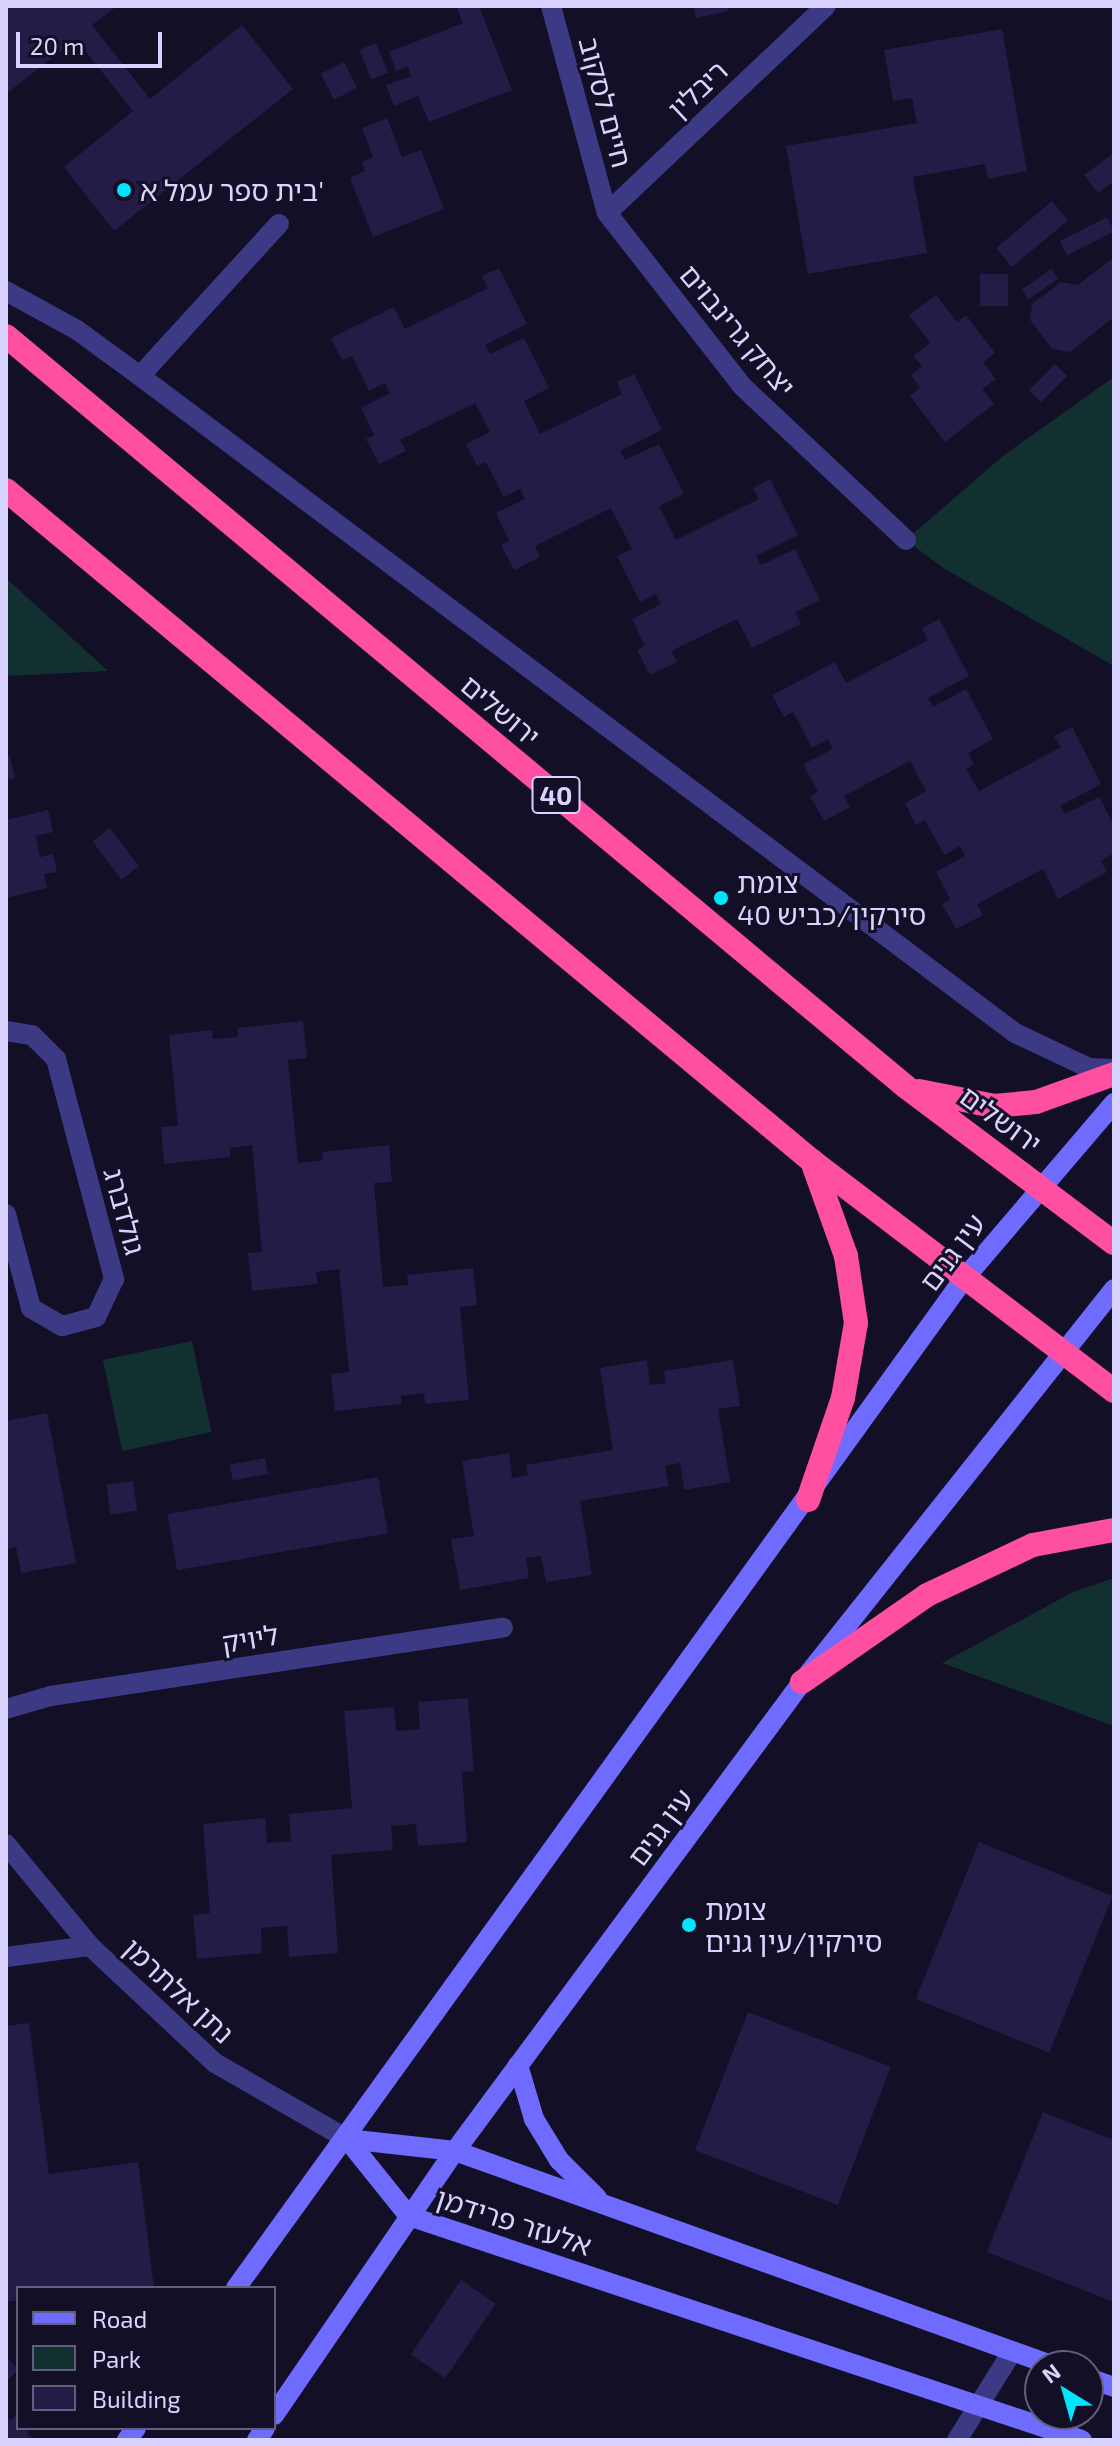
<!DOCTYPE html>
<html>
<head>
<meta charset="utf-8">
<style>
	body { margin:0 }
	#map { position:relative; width:1120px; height:2446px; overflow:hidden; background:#130f26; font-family:"Exo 2","Noto Sans Hebrew",sans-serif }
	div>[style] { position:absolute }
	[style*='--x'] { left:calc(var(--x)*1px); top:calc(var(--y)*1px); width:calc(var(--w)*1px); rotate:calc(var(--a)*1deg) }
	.green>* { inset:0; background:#12302f; transform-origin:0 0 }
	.building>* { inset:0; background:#241b47; transform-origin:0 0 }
	.lane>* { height:20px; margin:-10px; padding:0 10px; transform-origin:10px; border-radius:10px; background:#3d3a85 }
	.street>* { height:20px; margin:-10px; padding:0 10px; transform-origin:10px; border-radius:10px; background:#3d3a85 }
	.secondary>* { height:20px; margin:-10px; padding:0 10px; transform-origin:10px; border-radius:10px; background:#6f6bff }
	.highway>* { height:24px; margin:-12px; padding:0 12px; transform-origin:12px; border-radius:12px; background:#ff4fa3 }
	.dots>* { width:22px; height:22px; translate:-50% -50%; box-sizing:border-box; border:4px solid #130f26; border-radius:50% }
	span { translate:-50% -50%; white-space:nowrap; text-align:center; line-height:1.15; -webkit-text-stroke:6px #130f26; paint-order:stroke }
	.shield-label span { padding:2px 6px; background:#130f26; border:2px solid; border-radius:6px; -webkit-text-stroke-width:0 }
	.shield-label { font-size:26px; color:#d9d4ff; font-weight:700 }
	.street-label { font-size:28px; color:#d9d4ff }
	.poi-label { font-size:28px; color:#d9d4ff }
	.left { translate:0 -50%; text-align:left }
	.frame { position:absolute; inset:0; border:8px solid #d9d4ff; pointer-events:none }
	.legend { position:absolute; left:16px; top:2286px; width:260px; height:144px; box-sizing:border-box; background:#130f26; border:2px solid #625e7d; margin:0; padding:10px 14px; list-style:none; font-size:24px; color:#d9d4ff }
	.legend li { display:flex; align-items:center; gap:16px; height:40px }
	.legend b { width:40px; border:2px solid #625e7d }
	.north { position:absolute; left:1024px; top:2350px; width:80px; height:80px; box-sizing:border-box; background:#130f26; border:2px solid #625e7d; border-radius:50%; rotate:323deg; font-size:22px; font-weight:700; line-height:32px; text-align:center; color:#d9d4ff }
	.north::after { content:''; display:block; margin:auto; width:28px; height:36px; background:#00e5ff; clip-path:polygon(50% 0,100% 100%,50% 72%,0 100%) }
	.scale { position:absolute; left:16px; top:32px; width:146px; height:36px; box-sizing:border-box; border:4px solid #d9d4ff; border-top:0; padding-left:10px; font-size:24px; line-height:28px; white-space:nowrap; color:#d9d4ff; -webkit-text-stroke:6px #130f26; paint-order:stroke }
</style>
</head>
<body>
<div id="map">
	<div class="green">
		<i style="clip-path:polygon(1114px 377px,1114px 666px,943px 568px,906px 540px,1004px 455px)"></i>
		<i style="clip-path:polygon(6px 578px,108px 671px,6px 676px)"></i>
		<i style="left:192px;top:1341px;width:93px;height:91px;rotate:78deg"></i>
		<i style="clip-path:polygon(1114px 1578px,1114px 1726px,942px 1663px,1073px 1592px)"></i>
	</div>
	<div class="building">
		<i style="clip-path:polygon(6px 6px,117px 6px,92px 25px,150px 99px,242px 25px,293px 89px,114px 231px,64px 167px,133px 111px,76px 39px,6px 94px)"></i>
		<i style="clip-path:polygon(456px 6px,479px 6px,512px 90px,429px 122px,418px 96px,394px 106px,386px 85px,411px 76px,408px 66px,396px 71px,389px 52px,463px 23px)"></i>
		<i style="clip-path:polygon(694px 6px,728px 6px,729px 11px,696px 18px)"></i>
		<i style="clip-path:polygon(1002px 29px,1027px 171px,988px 179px,985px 164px,913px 177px,927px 253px,808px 274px,786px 146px,917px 123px,912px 98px,893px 101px,884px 50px)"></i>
		<i style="left:376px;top:43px;width:32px;height:18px;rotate:68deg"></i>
		<i style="left:344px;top:62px;width:29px;height:26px;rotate:63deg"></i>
		<i style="clip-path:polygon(387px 118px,402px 157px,421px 150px,444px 209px,373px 237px,350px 178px,365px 171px,362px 162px,373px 157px,362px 128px)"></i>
		<i style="clip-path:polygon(1114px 153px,1114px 181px,1098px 193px,1084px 175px)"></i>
		<i style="left:1052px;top:201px;width:25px;height:73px;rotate:50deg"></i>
		<i style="left:1107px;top:217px;width:16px;height:53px;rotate:63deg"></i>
		<i style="clip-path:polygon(1114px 257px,1114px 317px,1070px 352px,1052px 349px,1030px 320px,1032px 304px,1061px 282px,1078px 285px)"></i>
		<i style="clip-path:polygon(499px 268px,527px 324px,485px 345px,490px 354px,524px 338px,549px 388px,524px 401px,540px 434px,622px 394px,617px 382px,634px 374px,662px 430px,620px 451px,625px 460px,659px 444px,684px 494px,659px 506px,676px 540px,759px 499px,753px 488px,770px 479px,798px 535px,756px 556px,761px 565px,795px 549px,820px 600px,795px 612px,801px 624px,752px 648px,737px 619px,671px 651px,677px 662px,650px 675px,637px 650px,645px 646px,632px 619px,661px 604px,656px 594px,640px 602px,617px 556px,632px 549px,611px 508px,535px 546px,540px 557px,514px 570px,501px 545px,509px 541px,496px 513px,525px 499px,520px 489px,504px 497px,486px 462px,477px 466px,466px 444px,490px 432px,475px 403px,400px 440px,406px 451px,379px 464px,366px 439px,374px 435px,361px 408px,390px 393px,385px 383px,369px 391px,352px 356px,342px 360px,331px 338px,394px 307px,405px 329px,488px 288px,482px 276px)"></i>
		<i style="left:1051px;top:269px;width:12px;height:36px;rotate:55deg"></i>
		<i style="left:980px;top:274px;width:28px;height:32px"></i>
		<i style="clip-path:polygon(936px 295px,957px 322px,966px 315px,995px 353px,983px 362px,996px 379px,982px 389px,994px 404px,945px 442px,910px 396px,920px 387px,911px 375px,922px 366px,913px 356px,930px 343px,909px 315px)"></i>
		<i style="left:1055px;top:364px;width:17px;height:37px;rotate:45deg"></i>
		<i style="clip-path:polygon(939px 619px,969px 676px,928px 698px,933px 707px,966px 689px,993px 739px,968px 753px,974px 764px,966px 769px,979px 791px,1061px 747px,1054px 736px,1072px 727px,1101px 784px,1060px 806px,1065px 814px,1099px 797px,1114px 825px,1114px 853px,1101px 861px,1107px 872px,1058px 899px,1043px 869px,977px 904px,983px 915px,956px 929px,942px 904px,950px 899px,936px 872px,965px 856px,960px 846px,944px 855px,925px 820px,916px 825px,905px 803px,926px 791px,910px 761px,844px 796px,850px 807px,824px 821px,810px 796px,818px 792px,803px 764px,833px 749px,828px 739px,812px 748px,793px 712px,784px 717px,772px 695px,835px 662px,846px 683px,928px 640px,922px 628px)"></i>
		<i style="clip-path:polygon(10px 756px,15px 778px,6px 780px,6px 757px)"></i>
		<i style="clip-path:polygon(48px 810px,53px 832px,36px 836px,40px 857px,53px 854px,57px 872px,44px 874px,47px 888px,6px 898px,6px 820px)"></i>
		<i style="left:110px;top:828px;width:48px;height:22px;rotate:53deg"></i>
		<i style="clip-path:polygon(303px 1021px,307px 1058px,288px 1060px,298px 1163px,323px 1160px,322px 1152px,389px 1145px,392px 1182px,374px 1183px,383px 1287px,408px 1285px,407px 1275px,473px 1268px,477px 1305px,460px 1307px,469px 1400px,425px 1404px,424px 1393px,401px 1396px,401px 1404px,335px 1411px,331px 1374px,349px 1372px,339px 1269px,316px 1272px,318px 1284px,252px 1291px,248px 1253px,262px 1252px,252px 1145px,230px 1148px,230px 1157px,164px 1164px,161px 1127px,178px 1126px,169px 1035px,212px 1030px,213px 1039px,238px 1037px,237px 1028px)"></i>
		<i style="clip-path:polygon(647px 1360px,650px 1385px,666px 1383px,664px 1371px,733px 1360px,740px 1406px,718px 1409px,730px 1482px,684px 1490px,680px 1463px,665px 1466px,669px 1486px,580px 1501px,592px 1575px,546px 1582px,541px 1556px,526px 1558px,529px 1578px,460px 1590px,451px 1539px,474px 1536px,462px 1461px,509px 1453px,512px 1478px,528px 1475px,526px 1465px,613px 1450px,600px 1368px)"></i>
		<i style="clip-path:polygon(47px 1413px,76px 1563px,21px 1573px,16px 1547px,6px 1549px,6px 1421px)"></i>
		<i style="left:265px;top:1458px;width:16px;height:36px;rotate:79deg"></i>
		<i style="left:378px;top:1477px;width:57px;height:214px;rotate:80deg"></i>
		<i style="left:133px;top:1481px;width:30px;height:27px;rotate:82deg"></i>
		<i style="clip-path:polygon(468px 1698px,474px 1771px,462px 1772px,467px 1842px,418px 1846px,416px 1824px,391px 1826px,393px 1850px,331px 1855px,338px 1953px,289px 1957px,287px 1926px,261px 1928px,262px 1953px,197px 1959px,193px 1915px,210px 1913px,203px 1824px,265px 1818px,267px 1843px,291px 1841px,289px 1814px,352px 1808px,344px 1711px,394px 1707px,396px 1731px,420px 1729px,418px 1702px)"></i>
		<i style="left:979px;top:1842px;width:144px;height:169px;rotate:22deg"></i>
		<i style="left:748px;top:2012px;width:153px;height:148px;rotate:21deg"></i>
		<i style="clip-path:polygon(29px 2023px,49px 2174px,138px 2162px,154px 2288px,18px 2288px,18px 2300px,6px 2302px,6px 2026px)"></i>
		<i style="clip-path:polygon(1043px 2112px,1114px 2140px,1114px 2302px,987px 2252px)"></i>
		<i style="left:461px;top:2280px;width:42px;height:90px;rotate:34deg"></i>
		<i style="clip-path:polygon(6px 2356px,18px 2370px,6px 2382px)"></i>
		<i style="clip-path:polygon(18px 2412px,18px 2428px,31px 2428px,27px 2434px,35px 2440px,6px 2440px,6px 2417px,11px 2420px)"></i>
	</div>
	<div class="lane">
		<i style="--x:6;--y:291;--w:81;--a:28.8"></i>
		<i style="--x:77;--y:330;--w:78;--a:36.1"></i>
		<i style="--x:140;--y:376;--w:1094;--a:36.9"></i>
		<i style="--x:1015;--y:1033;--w:82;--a:25.3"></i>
		<i style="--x:1089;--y:1068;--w:25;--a:2"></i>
		<i style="--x:140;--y:376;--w:206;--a:-47.6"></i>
		<i style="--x:6;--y:1957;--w:85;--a:-7.5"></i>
	</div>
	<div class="street">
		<i style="--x:551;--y:6;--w:214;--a:74.9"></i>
		<i style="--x:607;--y:213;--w:219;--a:52"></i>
		<i style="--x:742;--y:386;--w:225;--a:43.2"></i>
		<i style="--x:607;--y:213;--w:301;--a:-43.4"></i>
		<i style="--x:6;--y:1031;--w:26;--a:9"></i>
		<i style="--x:32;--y:1035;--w:34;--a:45"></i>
		<i style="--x:56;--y:1059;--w:228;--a:75.2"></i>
		<i style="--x:114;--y:1279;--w:42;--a:115.3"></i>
		<i style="--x:96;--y:1317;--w:35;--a:165"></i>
		<i style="--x:62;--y:1326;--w:36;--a:-150"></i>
		<i style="--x:31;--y:1308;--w:97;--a:-104.9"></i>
		<i style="--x:6;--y:1709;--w:47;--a:-16.1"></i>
		<i style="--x:51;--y:1696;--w:457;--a:-8.6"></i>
		<i style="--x:6;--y:1844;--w:132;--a:50.5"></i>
		<i style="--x:90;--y:1946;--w:171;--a:43.1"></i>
		<i style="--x:215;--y:2063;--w:152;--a:29.9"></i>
		<i style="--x:957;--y:2440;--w:104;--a:-58"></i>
	</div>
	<div class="secondary">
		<i style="--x:518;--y:2065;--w:56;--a:73.5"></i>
		<i style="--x:534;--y:2119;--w:48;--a:58.6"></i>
		<i style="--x:559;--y:2160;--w:54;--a:45"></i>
		<i style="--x:347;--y:2139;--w:99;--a:51.2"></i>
		<i style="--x:409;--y:2216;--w:709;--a:18.41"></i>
		<i style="--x:347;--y:2139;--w:109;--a:6.3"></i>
		<i style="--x:455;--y:2151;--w:636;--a:19.74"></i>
		<i style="--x:236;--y:2288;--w:1243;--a:-54.2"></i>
		<i style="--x:963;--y:1280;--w:233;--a:-49.5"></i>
		<i style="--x:1088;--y:2378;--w:28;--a:19"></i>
		<i style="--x:274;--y:2415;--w:320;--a:-55.6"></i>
		<i style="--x:455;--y:2151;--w:583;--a:-53.5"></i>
		<i style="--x:802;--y:1682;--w:502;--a:-51.55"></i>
		<i style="--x:127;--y:2440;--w:15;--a:-53"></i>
		<i style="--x:257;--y:2440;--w:14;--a:-56"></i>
	</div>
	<div class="highway">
		<i style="--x:6;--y:336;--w:1172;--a:39.84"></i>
		<i style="--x:906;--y:1087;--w:260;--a:36.9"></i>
		<i style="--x:6;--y:490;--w:1049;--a:39.78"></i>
		<i style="--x:812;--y:1161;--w:380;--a:37.3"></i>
		<i style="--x:919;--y:1091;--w:76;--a:11.3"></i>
		<i style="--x:994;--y:1106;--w:42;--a:-5.4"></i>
		<i style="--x:1036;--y:1102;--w:83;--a:-19.7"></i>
		<i style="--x:808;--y:1500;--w:108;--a:-71.1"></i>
		<i style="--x:843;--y:1398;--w:76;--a:-80.2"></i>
		<i style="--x:856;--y:1323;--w:68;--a:-98.5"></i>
		<i style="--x:846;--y:1256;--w:101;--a:-109.7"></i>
		<i style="--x:802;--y:1682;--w:152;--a:-34.8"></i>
		<i style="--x:927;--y:1595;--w:117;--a:-25.3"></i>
		<i style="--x:1033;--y:1545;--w:82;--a:-10.5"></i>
	</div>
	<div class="dots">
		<i style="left:124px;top:190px;background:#00e5ff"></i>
		<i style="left:721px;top:898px;background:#00e5ff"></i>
		<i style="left:689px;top:1925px;background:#00e5ff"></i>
	</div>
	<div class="shield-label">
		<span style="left:556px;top:795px">40</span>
	</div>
	<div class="street-label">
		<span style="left:697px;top:89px;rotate:-43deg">ריבלין</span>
		<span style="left:606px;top:102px;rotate:75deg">חיים לסקוב</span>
		<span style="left:738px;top:330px;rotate:50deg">יצחק גרינבוים</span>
		<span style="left:501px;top:710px;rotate:40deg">ירושלים</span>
		<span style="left:1001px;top:1119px;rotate:36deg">ירושלים</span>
		<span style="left:125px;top:1211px;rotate:75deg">גולדברג</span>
		<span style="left:952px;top:1252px;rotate:-53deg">עין גנים</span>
		<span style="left:250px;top:1638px;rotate:-9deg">ליויק</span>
		<span style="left:660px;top:1827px;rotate:-53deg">עין גנים</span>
		<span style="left:179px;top:1990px;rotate:43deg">נתן אלתרמן</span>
		<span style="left:514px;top:2221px;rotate:18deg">אלעזר פרידמן</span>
	</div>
	<div class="poi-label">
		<span class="left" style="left:140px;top:190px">בית ספר עמל א'</span>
		<span class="left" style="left:737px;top:898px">צומת<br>סירקין/כביש 40</span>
		<span class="left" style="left:705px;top:1925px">צומת<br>סירקין/עין גנים</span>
	</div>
	<div class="frame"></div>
	<ul class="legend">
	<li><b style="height:10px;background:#6f6bff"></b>Road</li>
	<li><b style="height:22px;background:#12302f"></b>Park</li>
	<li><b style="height:22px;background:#241b47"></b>Building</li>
	</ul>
	<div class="north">N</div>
	<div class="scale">20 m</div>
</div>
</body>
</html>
